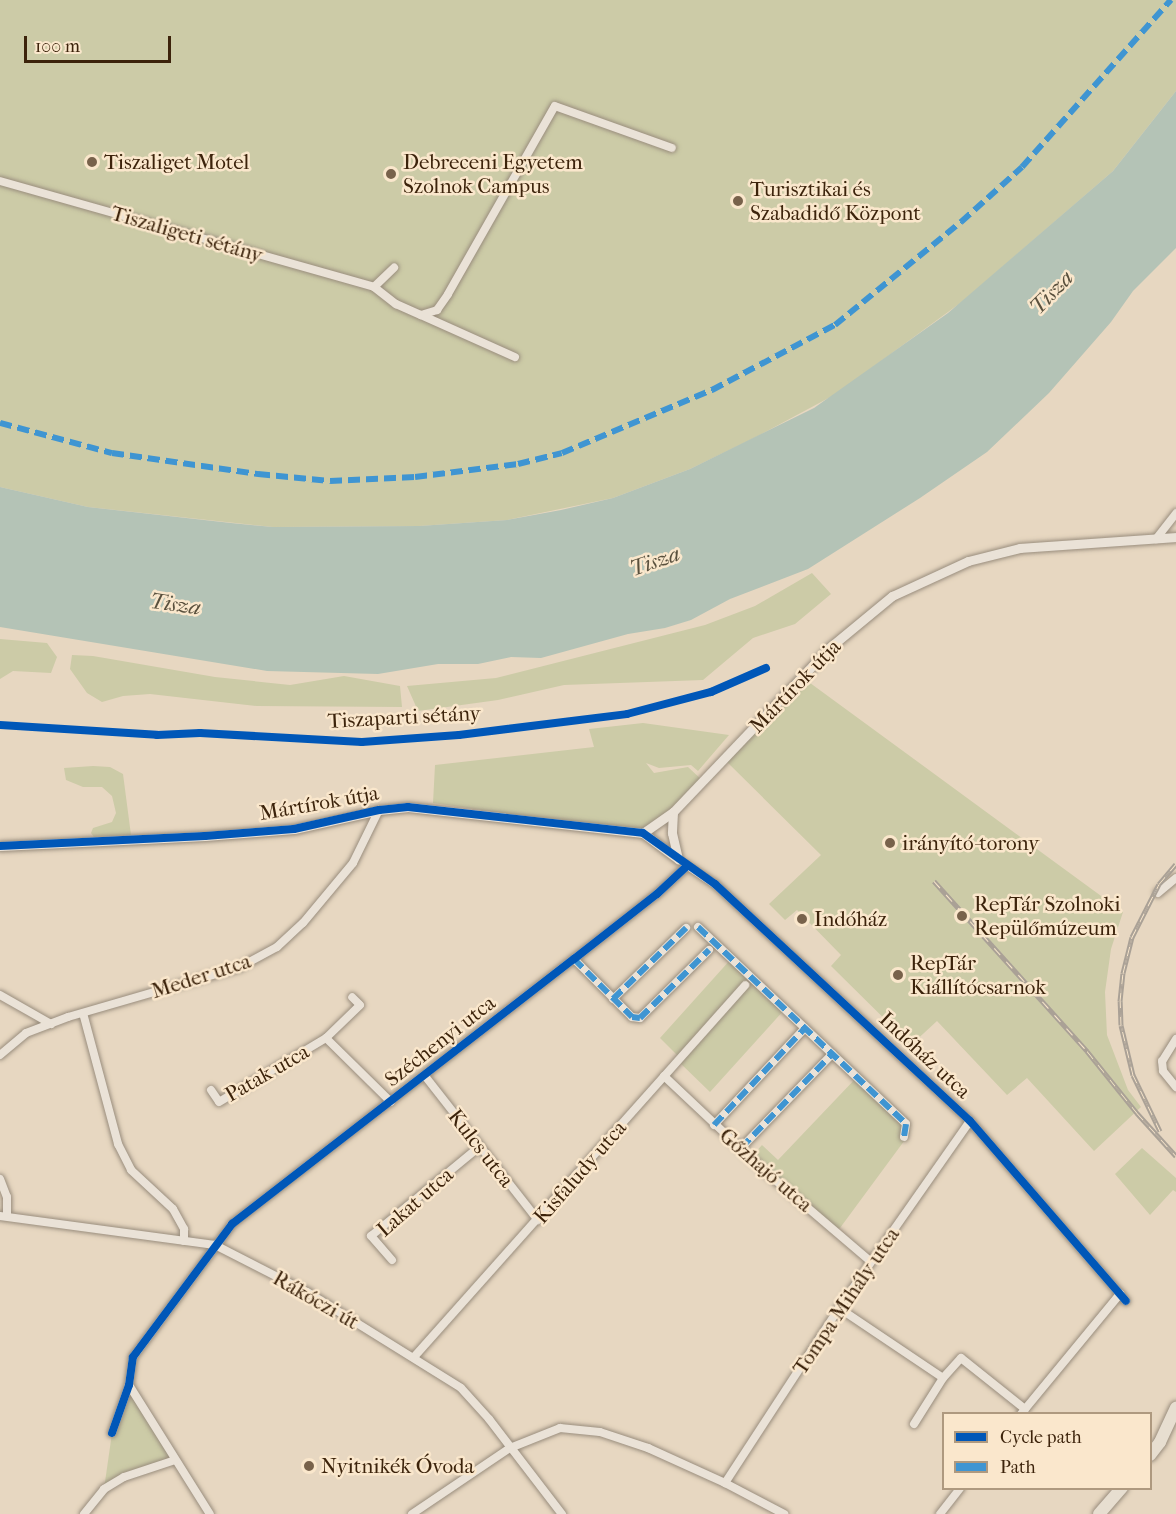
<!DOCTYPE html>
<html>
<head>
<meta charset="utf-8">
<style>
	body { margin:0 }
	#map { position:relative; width:1176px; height:1514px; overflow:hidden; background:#e7d7c1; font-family:"IM FELL French Canon",serif }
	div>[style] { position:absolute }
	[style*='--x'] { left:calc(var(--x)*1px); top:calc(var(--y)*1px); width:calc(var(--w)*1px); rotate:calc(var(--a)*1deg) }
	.green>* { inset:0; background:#cccba7 }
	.water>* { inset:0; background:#b4c3b6 }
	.roads { filter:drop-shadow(0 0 2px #998d7d) drop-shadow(0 0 2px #998d7d) }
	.minor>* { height:8px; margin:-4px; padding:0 4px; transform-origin:4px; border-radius:4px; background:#eae2d7 }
	.tertiary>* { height:9px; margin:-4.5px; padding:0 4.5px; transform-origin:4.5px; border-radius:4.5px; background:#eae2d7 }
	.primary>* { height:12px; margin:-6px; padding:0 6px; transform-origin:6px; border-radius:6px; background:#e7ded0 }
	.rail>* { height:5px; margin-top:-2.5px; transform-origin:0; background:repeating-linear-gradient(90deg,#fae7cc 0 9px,#aaa196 0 18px); box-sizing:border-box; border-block:2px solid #aaa196 }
	.quiet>* { height:6px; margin-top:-3px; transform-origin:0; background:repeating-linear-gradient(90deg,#3f95d2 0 12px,transparent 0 18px) }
	.cycleway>* { height:8px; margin:-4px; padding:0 4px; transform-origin:4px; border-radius:4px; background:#0057b8 }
	.dots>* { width:16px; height:16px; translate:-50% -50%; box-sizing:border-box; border:3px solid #fae7cc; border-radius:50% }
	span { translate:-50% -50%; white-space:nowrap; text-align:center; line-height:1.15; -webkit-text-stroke:5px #fae7cc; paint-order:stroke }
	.poi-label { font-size:21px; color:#3c230b }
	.left { translate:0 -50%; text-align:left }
	.street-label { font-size:21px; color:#3c230b }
	.water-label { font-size:22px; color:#59503d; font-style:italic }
	.legend { position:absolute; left:942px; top:1412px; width:210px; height:78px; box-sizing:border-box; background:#fae7cc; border:2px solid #ae997f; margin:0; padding:8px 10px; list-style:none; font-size:18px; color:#3c230b }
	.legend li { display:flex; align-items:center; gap:12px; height:30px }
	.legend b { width:30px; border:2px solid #ae997f }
	.scale { position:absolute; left:24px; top:36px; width:147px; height:27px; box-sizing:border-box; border:3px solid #3c230b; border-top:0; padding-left:8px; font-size:18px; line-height:21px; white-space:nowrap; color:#3c230b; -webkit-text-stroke:4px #fae7cc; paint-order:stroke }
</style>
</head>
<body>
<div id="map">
	<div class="green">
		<i style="clip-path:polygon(0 0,1176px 0,1176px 91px,1113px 171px,963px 301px,836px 394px,754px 438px,690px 469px,613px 498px,507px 520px,419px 526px,273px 527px,88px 507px,0 487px)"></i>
		<i style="clip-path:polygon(812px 573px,831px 594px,795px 624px,753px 638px,703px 680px,564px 685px,498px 700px,418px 711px,407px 686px,496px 678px,705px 625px,755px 606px)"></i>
		<i style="clip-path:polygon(0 639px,47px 643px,57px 657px,51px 673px,13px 671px,0 679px)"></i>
		<i style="clip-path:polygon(72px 655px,93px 656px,215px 677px,290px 685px,344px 676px,400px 686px,402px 707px,257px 706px,150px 694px,123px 696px,102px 702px,87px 693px,70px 669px)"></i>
		<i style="clip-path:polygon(806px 680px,1123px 912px,1111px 949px,1105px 992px,1107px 1035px,1128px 1090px,1141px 1107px,1094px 1151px,1027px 1078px,1007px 1095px,937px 1021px,911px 1045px,831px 966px,841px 955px,797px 910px,785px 920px,769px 904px,821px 855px,727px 762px)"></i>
		<i style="clip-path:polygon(643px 723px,729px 735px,698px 771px,691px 765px,659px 768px,646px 763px,654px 773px,688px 767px,703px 781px,643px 833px,433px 803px,435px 765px,594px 747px,589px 729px)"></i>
		<i style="clip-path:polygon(93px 766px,110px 767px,123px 774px,131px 835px,94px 837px,91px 833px,93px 828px,112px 822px,116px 813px,112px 796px,102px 787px,83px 787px,66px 780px,64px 768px)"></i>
		<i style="clip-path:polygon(731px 959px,785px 1009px,710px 1092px,678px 1061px,680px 1058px,660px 1038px)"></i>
		<i style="clip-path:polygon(857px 1077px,910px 1133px,840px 1228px,834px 1229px,751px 1157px,762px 1145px,778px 1160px)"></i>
		<i style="clip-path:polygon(1142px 1148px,1176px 1178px,1176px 1192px,1173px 1190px,1150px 1215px,1115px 1174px)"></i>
		<i style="clip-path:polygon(129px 1385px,175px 1460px,104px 1489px,112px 1433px)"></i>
	</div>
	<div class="water">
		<i style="clip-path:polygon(1176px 91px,1176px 248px,1133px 291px,1111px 322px,1049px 393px,987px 452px,920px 498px,808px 569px,730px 599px,691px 620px,665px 628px,628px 634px,541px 658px,511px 657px,478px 664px,438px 664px,378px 674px,267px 671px,0 627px,0 487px,88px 507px,231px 523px,273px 527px,419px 526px,507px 520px,561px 510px,613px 498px,690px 469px,814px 408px,948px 313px,1113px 171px)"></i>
	</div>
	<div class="roads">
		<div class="minor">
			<i style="--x:0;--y:181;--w:389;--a:15.8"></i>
			<i style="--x:374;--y:287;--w:28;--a:38"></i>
			<i style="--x:396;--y:304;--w:27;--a:24"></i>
			<i style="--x:421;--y:315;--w:17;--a:-17"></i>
			<i style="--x:437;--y:310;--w:19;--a:-55"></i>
			<i style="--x:448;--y:294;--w:216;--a:-60.4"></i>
			<i style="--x:555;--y:106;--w:124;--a:19.7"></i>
			<i style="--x:374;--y:287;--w:28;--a:-44"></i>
			<i style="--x:421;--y:315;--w:103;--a:24.1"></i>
			<i style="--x:1156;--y:539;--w:33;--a:-52"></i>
			<i style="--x:685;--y:864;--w:36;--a:34"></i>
			<i style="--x:715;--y:884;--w:348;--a:42.9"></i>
			<i style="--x:970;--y:1121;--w:238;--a:49.1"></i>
			<i style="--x:1158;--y:893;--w:23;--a:-40"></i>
			<i style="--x:698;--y:927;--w:286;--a:43.4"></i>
			<i style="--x:906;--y:1124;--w:13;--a:99"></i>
			<i style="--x:574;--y:959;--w:82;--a:45"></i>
			<i style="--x:632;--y:1017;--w:8;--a:7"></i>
			<i style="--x:640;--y:1018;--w:97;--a:-44.6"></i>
			<i style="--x:0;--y:995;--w:59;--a:29.6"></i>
			<i style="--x:613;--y:999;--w:102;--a:-44.2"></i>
			<i style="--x:83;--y:1013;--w:136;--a:75"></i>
			<i style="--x:118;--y:1144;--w:29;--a:63"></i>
			<i style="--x:131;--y:1170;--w:57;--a:42.9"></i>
			<i style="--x:173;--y:1209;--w:23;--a:61"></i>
			<i style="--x:184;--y:1229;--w:12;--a:90"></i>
			<i style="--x:326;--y:1038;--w:91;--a:44.6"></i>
			<i style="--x:1176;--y:1039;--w:26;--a:122"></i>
			<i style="--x:1162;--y:1061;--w:10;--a:84"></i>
			<i style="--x:1163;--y:1071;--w:21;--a:51"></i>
			<i style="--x:0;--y:1055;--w:34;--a:-40"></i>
			<i style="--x:26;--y:1033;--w:45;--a:-20.9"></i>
			<i style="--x:68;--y:1017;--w:179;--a:-16.2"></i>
			<i style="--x:240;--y:967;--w:42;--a:-28.4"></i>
			<i style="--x:277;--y:947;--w:35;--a:-43"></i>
			<i style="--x:303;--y:923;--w:78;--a:-50.2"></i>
			<i style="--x:353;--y:863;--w:59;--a:-63.9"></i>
			<i style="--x:425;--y:1076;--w:183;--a:51.9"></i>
			<i style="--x:664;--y:1076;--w:141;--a:43.3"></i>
			<i style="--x:767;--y:1173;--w:135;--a:40.5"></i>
			<i style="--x:211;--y:1090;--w:14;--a:56"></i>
			<i style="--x:219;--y:1102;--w:125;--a:-30.9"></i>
			<i style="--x:326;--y:1038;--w:47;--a:-44.1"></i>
			<i style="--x:360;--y:1005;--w:11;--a:-135"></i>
			<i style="--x:714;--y:1125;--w:133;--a:-46.8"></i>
			<i style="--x:741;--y:1148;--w:131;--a:-45.9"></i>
			<i style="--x:0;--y:1179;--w:19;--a:69"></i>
			<i style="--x:7;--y:1197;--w:19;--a:90"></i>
			<i style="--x:0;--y:1216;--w:217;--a:7.7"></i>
			<i style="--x:215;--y:1245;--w:103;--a:27.1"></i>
			<i style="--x:307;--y:1292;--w:181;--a:31.9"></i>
			<i style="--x:461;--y:1388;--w:42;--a:47.9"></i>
			<i style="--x:489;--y:1419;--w:120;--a:52.5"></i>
			<i style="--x:392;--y:1260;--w:32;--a:-131"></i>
			<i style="--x:371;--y:1236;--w:141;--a:-39.5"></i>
			<i style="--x:839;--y:1308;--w:125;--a:33.9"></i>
			<i style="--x:943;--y:1378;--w:27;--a:-48"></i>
			<i style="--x:961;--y:1358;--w:82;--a:38.6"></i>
			<i style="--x:414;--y:1357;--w:498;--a:-48.3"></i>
			<i style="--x:129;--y:1385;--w:152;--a:57.9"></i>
			<i style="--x:1021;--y:1414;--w:156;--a:-50.5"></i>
			<i style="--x:914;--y:1424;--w:54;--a:-57.8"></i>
			<i style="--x:112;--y:1433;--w:51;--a:-70.5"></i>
			<i style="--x:129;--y:1385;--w:28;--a:-82"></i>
			<i style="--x:133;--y:1357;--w:166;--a:-53.3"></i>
			<i style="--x:232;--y:1224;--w:433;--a:-37.8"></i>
			<i style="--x:574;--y:959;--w:105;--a:-38.1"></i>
			<i style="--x:657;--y:894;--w:41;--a:-43"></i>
			<i style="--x:725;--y:1483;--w:209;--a:-56.9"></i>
			<i style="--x:839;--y:1308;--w:228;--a:-55"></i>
			<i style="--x:84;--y:1514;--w:32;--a:-51"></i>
			<i style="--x:104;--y:1489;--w:23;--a:-31"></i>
			<i style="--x:124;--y:1477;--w:54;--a:-18.4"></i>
			<i style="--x:412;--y:1514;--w:118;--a:-34"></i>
			<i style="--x:510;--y:1448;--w:54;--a:-21.8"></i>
			<i style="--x:560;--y:1428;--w:40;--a:5.7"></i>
			<i style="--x:600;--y:1432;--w:51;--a:18.4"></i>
			<i style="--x:648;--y:1448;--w:85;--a:24.4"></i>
			<i style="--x:725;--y:1483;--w:67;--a:27.7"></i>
			<i style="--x:940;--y:1514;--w:33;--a:-52"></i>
		</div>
		<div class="tertiary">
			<i style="--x:673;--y:812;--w:21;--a:93"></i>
			<i style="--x:672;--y:833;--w:27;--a:77"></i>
			<i style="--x:643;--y:833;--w:37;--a:-35"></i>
			<i style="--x:673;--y:812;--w:226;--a:-46.4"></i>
			<i style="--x:829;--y:648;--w:82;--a:-39.5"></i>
			<i style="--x:892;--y:596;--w:84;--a:-24.7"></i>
			<i style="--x:968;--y:561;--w:54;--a:-14"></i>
			<i style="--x:1020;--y:548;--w:156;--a:-4"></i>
			<i style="--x:0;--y:846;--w:205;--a:-2.8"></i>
			<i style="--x:205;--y:836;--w:89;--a:-4.5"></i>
			<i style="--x:294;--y:829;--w:87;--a:-12.6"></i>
			<i style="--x:379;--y:810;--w:29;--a:-6"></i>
			<i style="--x:408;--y:807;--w:227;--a:6.3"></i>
			<i style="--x:634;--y:832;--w:9;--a:6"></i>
			<i style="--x:643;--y:833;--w:44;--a:36.6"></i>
		</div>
		<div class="primary">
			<i style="--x:1150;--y:1455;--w:16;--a:-52"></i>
			<i style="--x:1160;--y:1442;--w:38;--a:-65"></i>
			<i style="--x:1099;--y:1514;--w:35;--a:-49"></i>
		</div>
	</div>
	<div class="rail">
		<i style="--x:934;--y:881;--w:229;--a:48"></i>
		<i style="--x:1087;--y:1051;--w:80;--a:51.1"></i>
		<i style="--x:1137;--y:1113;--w:58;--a:47.8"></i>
		<i style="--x:1160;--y:1131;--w:62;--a:-115.7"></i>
		<i style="--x:1133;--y:1075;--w:51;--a:-103.5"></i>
		<i style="--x:1121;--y:1025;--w:24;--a:-92"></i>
		<i style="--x:1120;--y:1001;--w:28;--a:-84"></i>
		<i style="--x:1123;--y:973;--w:37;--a:-76"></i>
		<i style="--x:1132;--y:937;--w:59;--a:-63"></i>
		<i style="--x:1159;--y:884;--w:26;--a:-50"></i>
	</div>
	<div class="quiet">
		<i style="--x:0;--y:423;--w:116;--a:15"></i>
		<i style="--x:112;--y:453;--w:148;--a:8.2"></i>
		<i style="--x:258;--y:474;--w:72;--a:5.6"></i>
		<i style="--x:330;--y:481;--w:85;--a:-2.7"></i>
		<i style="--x:415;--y:477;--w:104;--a:-7.2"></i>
		<i style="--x:518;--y:464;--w:45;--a:-14"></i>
		<i style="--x:562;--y:453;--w:163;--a:-22.8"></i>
		<i style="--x:712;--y:390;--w:139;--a:-27.9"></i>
		<i style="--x:835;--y:325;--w:163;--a:-39.3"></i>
		<i style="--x:961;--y:222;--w:82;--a:-42"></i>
		<i style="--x:1022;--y:167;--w:224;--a:-48.3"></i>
		<i style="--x:698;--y:927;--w:286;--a:43.4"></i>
		<i style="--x:906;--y:1124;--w:13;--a:99"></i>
		<i style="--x:574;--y:959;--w:82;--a:45"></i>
		<i style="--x:632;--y:1017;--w:8;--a:7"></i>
		<i style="--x:640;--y:1018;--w:97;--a:-44.6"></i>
		<i style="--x:613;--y:999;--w:102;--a:-44.2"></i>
		<i style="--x:714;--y:1125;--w:133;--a:-46.8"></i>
		<i style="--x:741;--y:1148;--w:131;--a:-45.9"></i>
	</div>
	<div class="cycleway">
		<i style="--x:0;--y:725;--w:157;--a:3.6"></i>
		<i style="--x:157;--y:735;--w:43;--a:-2.7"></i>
		<i style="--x:200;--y:733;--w:162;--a:3.2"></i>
		<i style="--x:362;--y:742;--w:97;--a:-4.1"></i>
		<i style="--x:459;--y:735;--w:169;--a:-7.1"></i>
		<i style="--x:627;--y:714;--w:87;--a:-14.7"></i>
		<i style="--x:711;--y:692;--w:60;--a:-23.6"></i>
		<i style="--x:0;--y:846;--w:205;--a:-2.8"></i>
		<i style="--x:205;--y:836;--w:89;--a:-4.5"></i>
		<i style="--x:294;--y:829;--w:87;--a:-12.6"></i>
		<i style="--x:379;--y:810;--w:29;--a:-6"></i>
		<i style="--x:408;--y:807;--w:236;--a:6.3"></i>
		<i style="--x:643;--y:833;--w:88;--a:35.3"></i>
		<i style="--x:715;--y:884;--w:348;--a:42.9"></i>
		<i style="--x:970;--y:1121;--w:238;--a:49.1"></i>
		<i style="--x:112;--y:1433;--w:51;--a:-70.5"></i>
		<i style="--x:129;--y:1385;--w:28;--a:-82"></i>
		<i style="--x:133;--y:1357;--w:166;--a:-53.3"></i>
		<i style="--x:232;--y:1224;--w:433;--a:-37.8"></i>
		<i style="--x:574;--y:959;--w:105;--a:-38.1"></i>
		<i style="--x:657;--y:894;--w:41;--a:-43"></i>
	</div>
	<div class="dots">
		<i style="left:92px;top:162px;background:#78624b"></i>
		<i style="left:391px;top:174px;background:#78624b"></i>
		<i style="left:738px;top:201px;background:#78624b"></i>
		<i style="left:890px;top:843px;background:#78624b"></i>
		<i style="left:962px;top:916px;background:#78624b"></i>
		<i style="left:802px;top:919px;background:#78624b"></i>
		<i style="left:898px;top:975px;background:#78624b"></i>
		<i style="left:309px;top:1466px;background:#78624b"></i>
	</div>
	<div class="poi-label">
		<span class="left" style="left:104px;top:162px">Tiszaliget Motel</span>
		<span class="left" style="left:403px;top:174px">Debreceni Egyetem<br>Szolnok Campus</span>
		<span class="left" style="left:750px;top:201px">Turisztikai és<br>Szabadidő Központ</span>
		<span class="left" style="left:902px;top:843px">irányító-torony</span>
		<span class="left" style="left:974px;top:916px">RepTár Szolnoki<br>Repülőmúzeum</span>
		<span class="left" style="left:814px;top:919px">Indóház</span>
		<span class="left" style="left:910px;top:975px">RepTár<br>Kiállítócsarnok</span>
		<span class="left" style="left:321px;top:1466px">Nyitnikék Óvoda</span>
	</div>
	<div class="street-label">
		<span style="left:187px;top:234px;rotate:16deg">Tiszaligeti sétány</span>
		<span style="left:795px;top:686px;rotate:-46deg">Mártírok útja</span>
		<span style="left:404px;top:717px;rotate:-3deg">Tiszaparti sétány</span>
		<span style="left:319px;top:803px;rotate:-10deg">Mártírok útja</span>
		<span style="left:201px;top:976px;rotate:-18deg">Meder utca</span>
		<span style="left:440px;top:1041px;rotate:-38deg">Széchenyi utca</span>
		<span style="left:925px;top:1055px;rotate:43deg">Indóház utca</span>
		<span style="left:267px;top:1073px;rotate:-30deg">Patak utca</span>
		<span style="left:481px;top:1148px;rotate:52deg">Kulcs utca</span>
		<span style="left:766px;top:1170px;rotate:41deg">Gőzhajó utca</span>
		<span style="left:580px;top:1172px;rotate:-49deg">Kisfaludy utca</span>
		<span style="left:415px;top:1202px;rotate:-41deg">Lakat utca</span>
		<span style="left:316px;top:1300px;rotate:30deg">Rákóczi út</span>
		<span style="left:846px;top:1301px;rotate:-56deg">Tompa Mihály utca</span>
	</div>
	<div class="water-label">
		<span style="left:1052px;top:293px;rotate:-46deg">Tisza</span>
		<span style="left:655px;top:562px;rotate:-19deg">Tisza</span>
		<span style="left:175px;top:605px;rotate:8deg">Tisza</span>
	</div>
	<ul class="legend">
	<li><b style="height:8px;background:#0057b8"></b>Cycle path</li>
	<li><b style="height:8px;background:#3f95d2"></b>Path</li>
	</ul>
	<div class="scale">100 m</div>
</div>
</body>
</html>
